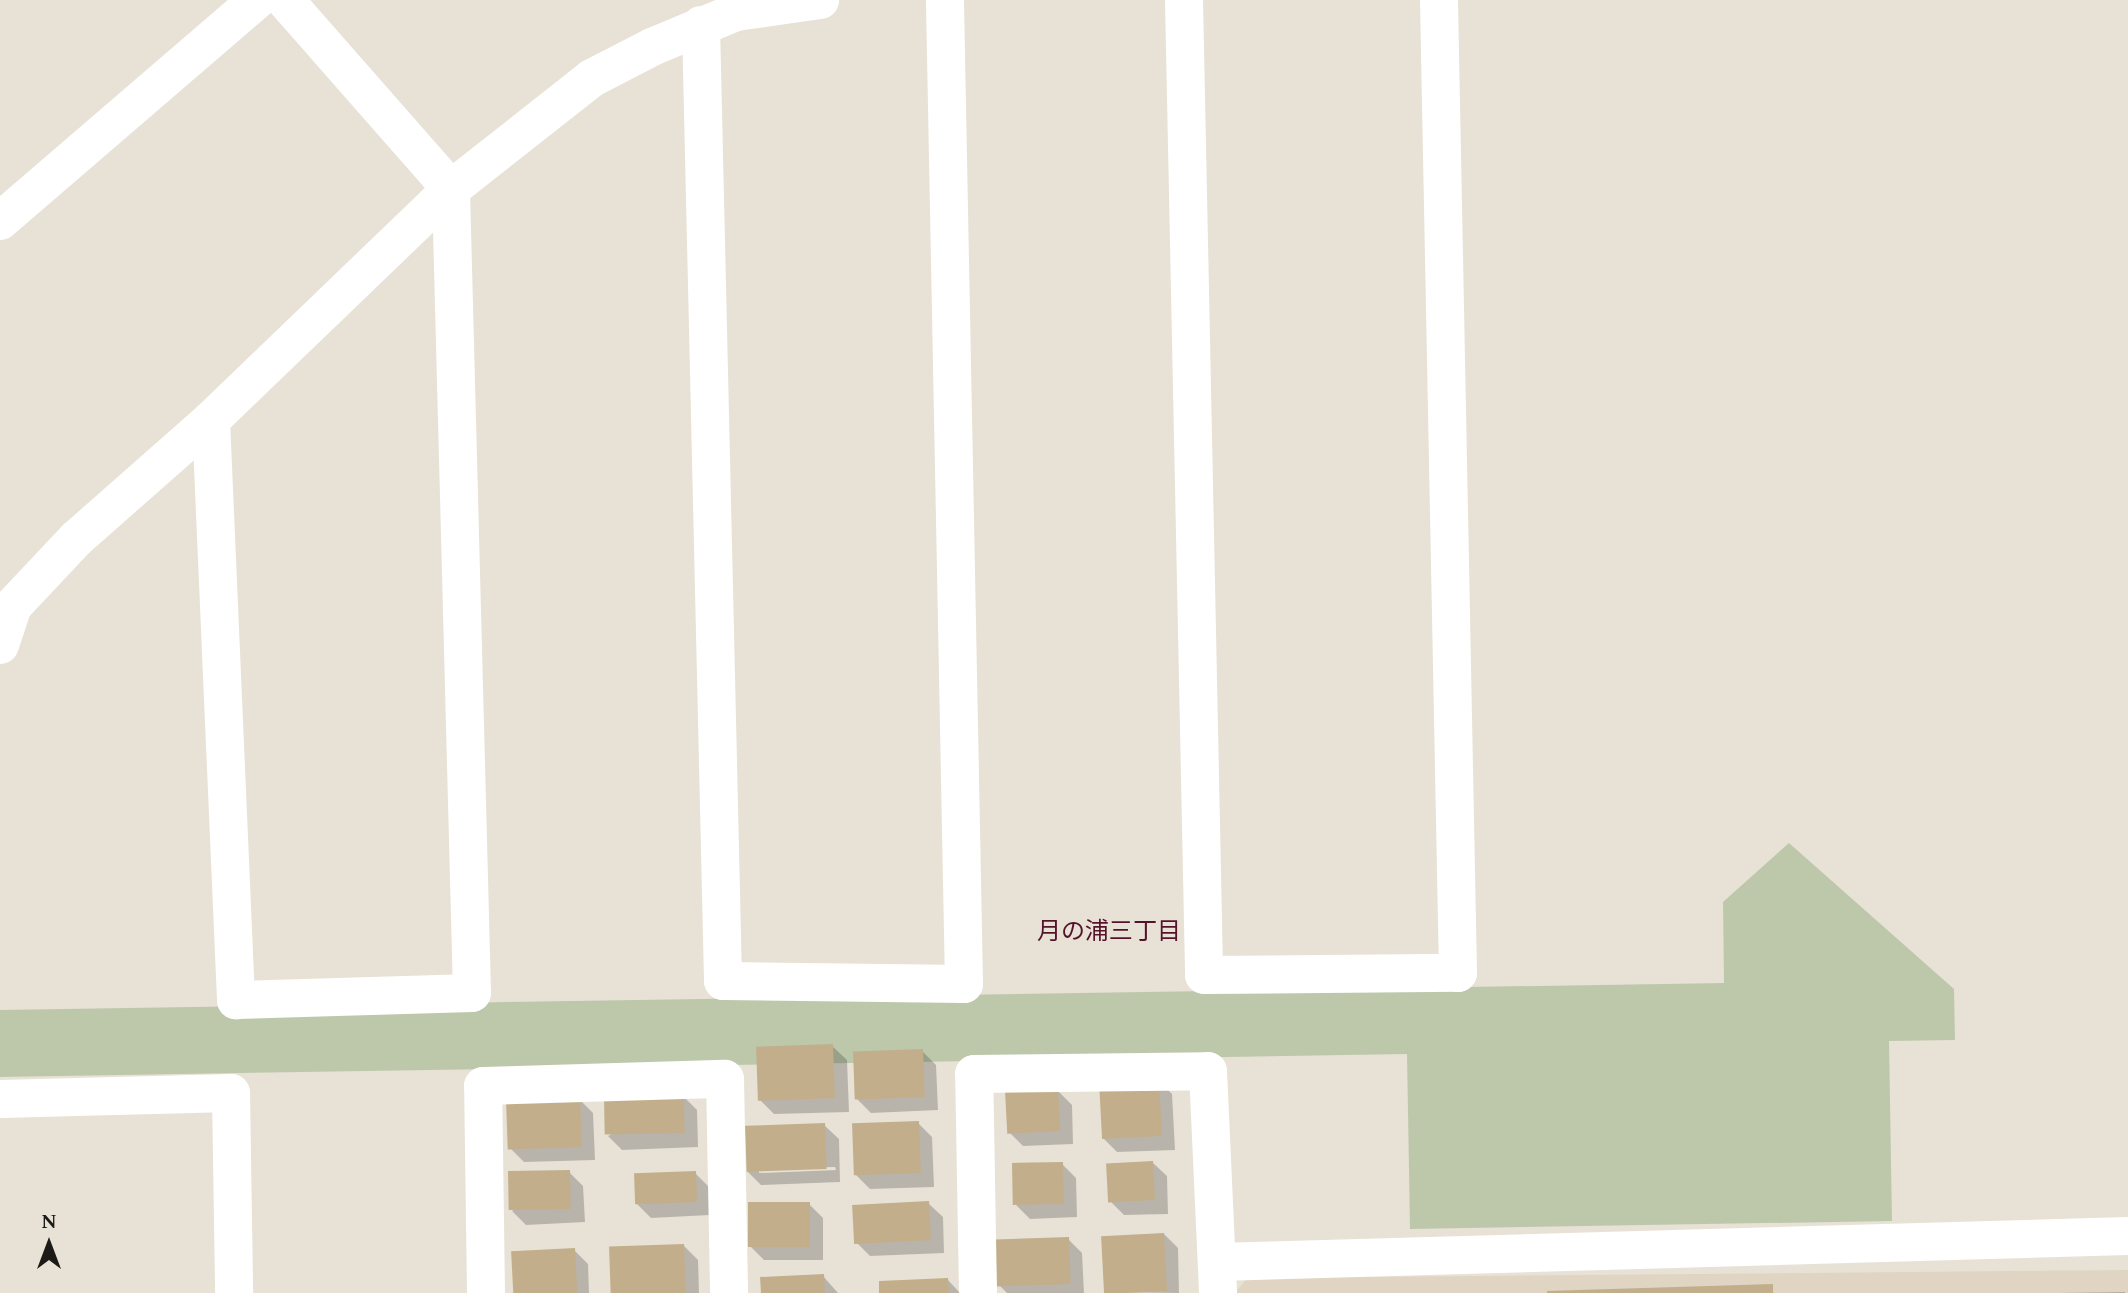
<!DOCTYPE html>
<html>
<head>
<meta charset="utf-8">
<style>
	body { margin:0 }
	#map { position:relative; width:2128px; height:1293px; overflow:hidden; background:#e8e2d6; font-family:Spectral,"Noto Sans JP",serif }
	div>[style] { position:absolute }
	[style*='--x'] { left:calc(var(--x)*1px); top:calc(var(--y)*1px); width:calc(var(--w)*1px); rotate:calc(var(--a)*1deg) }
	.built>* { inset:0; background:#e0d5c3 }
	.green>* { inset:0; background:#bdc8ab }
	.shadow>* { inset:0; background:#0003 }
	.building>* { inset:0; background:#c2ae8a; transform-origin:0 0 }
	.minor>* { height:38px; margin:-19px; padding:0 19px; transform-origin:19px; border-radius:19px; background:#fff }
	span { translate:-50% -50%; white-space:nowrap; text-align:center; line-height:1.15; -webkit-text-stroke:6px #e8e2d6; paint-order:stroke }
	.neighbourhood-label { font-size:24px; color:#55122b }
	.north { position:absolute; left:14px; top:1209px; width:70px; height:70px; -webkit-text-stroke:5px #e8e2d6; paint-order:stroke; rotate:0deg; font-size:19px; font-weight:700; line-height:28px; text-align:center; color:#1c1a16 }
	.north::after { content:''; display:block; margin:auto; width:24px; height:32px; background:#1c1a16; clip-path:polygon(50% 0,100% 100%,50% 72%,0 100%) }
</style>
</head>
<body>
<div id="map">
	<div class="built">
		<i style="clip-path:polygon(2128px 1270px,2128px 1293px,1235px 1293px,1247px 1278px)"></i>
	</div>
	<div class="green">
		<i style="clip-path:polygon(1789px 843px,1954px 989px,1955px 1040px,1889px 1041px,1892px 1221px,1410px 1229px,1407px 1054px,0 1077px,0 1010px,1724px 983px,1723px 902px)"></i>
	</div>
	<div class="shadow">
		<i style="clip-path:polygon(832px 1046px,847px 1060px,849px 1112px,774px 1114px,760px 1100px)"></i>
		<i style="clip-path:polygon(922px 1051px,936px 1065px,938px 1110px,871px 1113px,857px 1099px)"></i>
		<i style="clip-path:polygon(1158px 1080px,1172px 1094px,1175px 1150px,1117px 1152px,1103px 1138px)"></i>
		<i style="clip-path:polygon(1058px 1091px,1072px 1105px,1073px 1144px,1023px 1146px,1009px 1132px)"></i>
		<i style="clip-path:polygon(683px 1096px,697px 1110px,698px 1147px,622px 1150px,608px 1136px)"></i>
		<i style="clip-path:polygon(579px 1099px,593px 1113px,595px 1160px,524px 1162px,510px 1148px)"></i>
		<i style="clip-path:polygon(918px 1123px,932px 1137px,934px 1187px,870px 1189px,856px 1175px)"></i>
		<i style="clip-path:polygon(evenodd,824px 1125px,839px 1139px,840px 1182px,761px 1185px,747px 1171px,824px 1125px,835px 1167px,836px 1170px,759px 1173px,759px 1169px,835px 1167px)"></i>
		<i style="clip-path:polygon(1152px 1162px,1167px 1176px,1168px 1214px,1124px 1215px,1110px 1201px)"></i>
		<i style="clip-path:polygon(1062px 1164px,1076px 1178px,1077px 1217px,1030px 1219px,1016px 1205px)"></i>
		<i style="clip-path:polygon(569px 1172px,583px 1186px,585px 1222px,526px 1225px,512px 1211px)"></i>
		<i style="clip-path:polygon(695px 1173px,709px 1187px,710px 1215px,651px 1218px,637px 1204px)"></i>
		<i style="clip-path:polygon(928px 1203px,943px 1217px,944px 1253px,870px 1256px,856px 1242px)"></i>
		<i style="clip-path:polygon(809px 1204px,823px 1218px,823px 1260px,764px 1260px,750px 1246px)"></i>
		<i style="clip-path:polygon(1164px 1234px,1178px 1248px,1179px 1293px,1105px 1292px)"></i>
		<i style="clip-path:polygon(1068px 1239px,1082px 1253px,1084px 1293px,1007px 1293px,999px 1285px)"></i>
		<i style="clip-path:polygon(684px 1246px,698px 1260px,699px 1293px,613px 1293px)"></i>
		<i style="clip-path:polygon(574px 1250px,588px 1264px,589px 1293px,514px 1293px)"></i>
		<i style="clip-path:polygon(823px 1276px,838px 1293px,762px 1293px)"></i>
		<i style="clip-path:polygon(948px 1280px,960px 1293px,881px 1293px)"></i>
		<i style="clip-path:polygon(2125px 1292px,2125px 1293px,2057px 1293px)"></i>
	</div>
	<div class="building">
		<i style="left:833px;top:1044px;width:54px;height:77px;rotate:88deg"></i>
		<i style="left:923px;top:1049px;width:48px;height:70px;rotate:88deg"></i>
		<i style="left:1159px;top:1079px;width:57px;height:60px;rotate:87deg"></i>
		<i style="left:1058px;top:1089px;width:42px;height:53px;rotate:87deg"></i>
		<i style="left:684px;top:1094px;width:39px;height:80px;rotate:89deg"></i>
		<i style="left:580px;top:1098px;width:49px;height:74px;rotate:88deg"></i>
		<i style="left:919px;top:1121px;width:52px;height:67px;rotate:88deg"></i>
		<i style="left:825px;top:1123px;width:46px;height:80px;rotate:88deg"></i>
		<i style="left:1153px;top:1161px;width:39px;height:47px;rotate:87deg"></i>
		<i style="left:1063px;top:1162px;width:42px;height:51px;rotate:89deg"></i>
		<i style="left:570px;top:1170px;width:39px;height:62px;rotate:89deg"></i>
		<i style="left:696px;top:1171px;width:31px;height:62px;rotate:88deg"></i>
		<i style="left:929px;top:1201px;width:39px;height:77px;rotate:87deg"></i>
		<i style="left:748px;top:1202px;width:62px;height:45px"></i>
		<i style="left:1164px;top:1233px;width:58px;height:63px;rotate:87deg"></i>
		<i style="left:1069px;top:1237px;width:47px;height:74px;rotate:88deg"></i>
		<i style="left:684px;top:1244px;width:49px;height:75px;rotate:88deg"></i>
		<i style="left:575px;top:1248px;width:45px;height:64px;rotate:87deg"></i>
		<i style="clip-path:polygon(824px 1274px,825px 1293px,761px 1293px,760px 1277px)"></i>
		<i style="clip-path:polygon(948px 1278px,949px 1293px,879px 1293px,879px 1281px)"></i>
		<i style="clip-path:polygon(1773px 1284px,1773px 1293px,1547px 1293px,1547px 1291px)"></i>
	</div>
	<div class="minor">
		<i style="--x:1184;--y:0;--w:975;--a:88.82"></i>
		<i style="--x:1204;--y:975;--w:254;--a:-0.5"></i>
		<i style="--x:1458;--y:973;--w:973;--a:-91.12"></i>
		<i style="--x:701;--y:25;--w:956;--a:88.68"></i>
		<i style="--x:723;--y:981;--w:241;--a:0.7"></i>
		<i style="--x:964;--y:984;--w:984;--a:-91.11"></i>
		<i style="--x:0;--y:221;--w:339;--a:-40.7"></i>
		<i style="--x:211;--y:420;--w:581;--a:87.53"></i>
		<i style="--x:236;--y:1000;--w:236;--a:-1.7"></i>
		<i style="--x:472;--y:993;--w:804;--a:-91.5"></i>
		<i style="--x:451;--y:189;--w:252;--a:-131.3"></i>
		<i style="--x:0;--y:645;--w:41;--a:-71.6"></i>
		<i style="--x:13;--y:606;--w:92;--a:-46.8"></i>
		<i style="--x:76;--y:539;--w:180;--a:-41.4"></i>
		<i style="--x:211;--y:420;--w:333;--a:-43.9"></i>
		<i style="--x:451;--y:189;--w:179;--a:-38.2"></i>
		<i style="--x:592;--y:78;--w:68;--a:-27.3"></i>
		<i style="--x:652;--y:47;--w:91;--a:-22.6"></i>
		<i style="--x:736;--y:12;--w:85;--a:-8.1"></i>
		<i style="--x:0;--y:1099;--w:231;--a:-1.5"></i>
		<i style="--x:231;--y:1093;--w:200;--a:89.1"></i>
		<i style="--x:1217;--y:1262;--w:911;--a:-1.63"></i>
		<i style="--x:486;--y:1293;--w:207;--a:-90.8"></i>
		<i style="--x:483;--y:1086;--w:242;--a:-1.7"></i>
		<i style="--x:725;--y:1079;--w:214;--a:88.9"></i>
		<i style="--x:978;--y:1293;--w:219;--a:-91"></i>
		<i style="--x:974;--y:1074;--w:234;--a:-0.7"></i>
		<i style="--x:1208;--y:1071;--w:222;--a:87.4"></i>
	</div>
	<div class="neighbourhood-label">
		<span style="left:1109px;top:933px">月の浦三丁目</span>
	</div>
	<div class="north">N</div>
</div>
</body>
</html>
